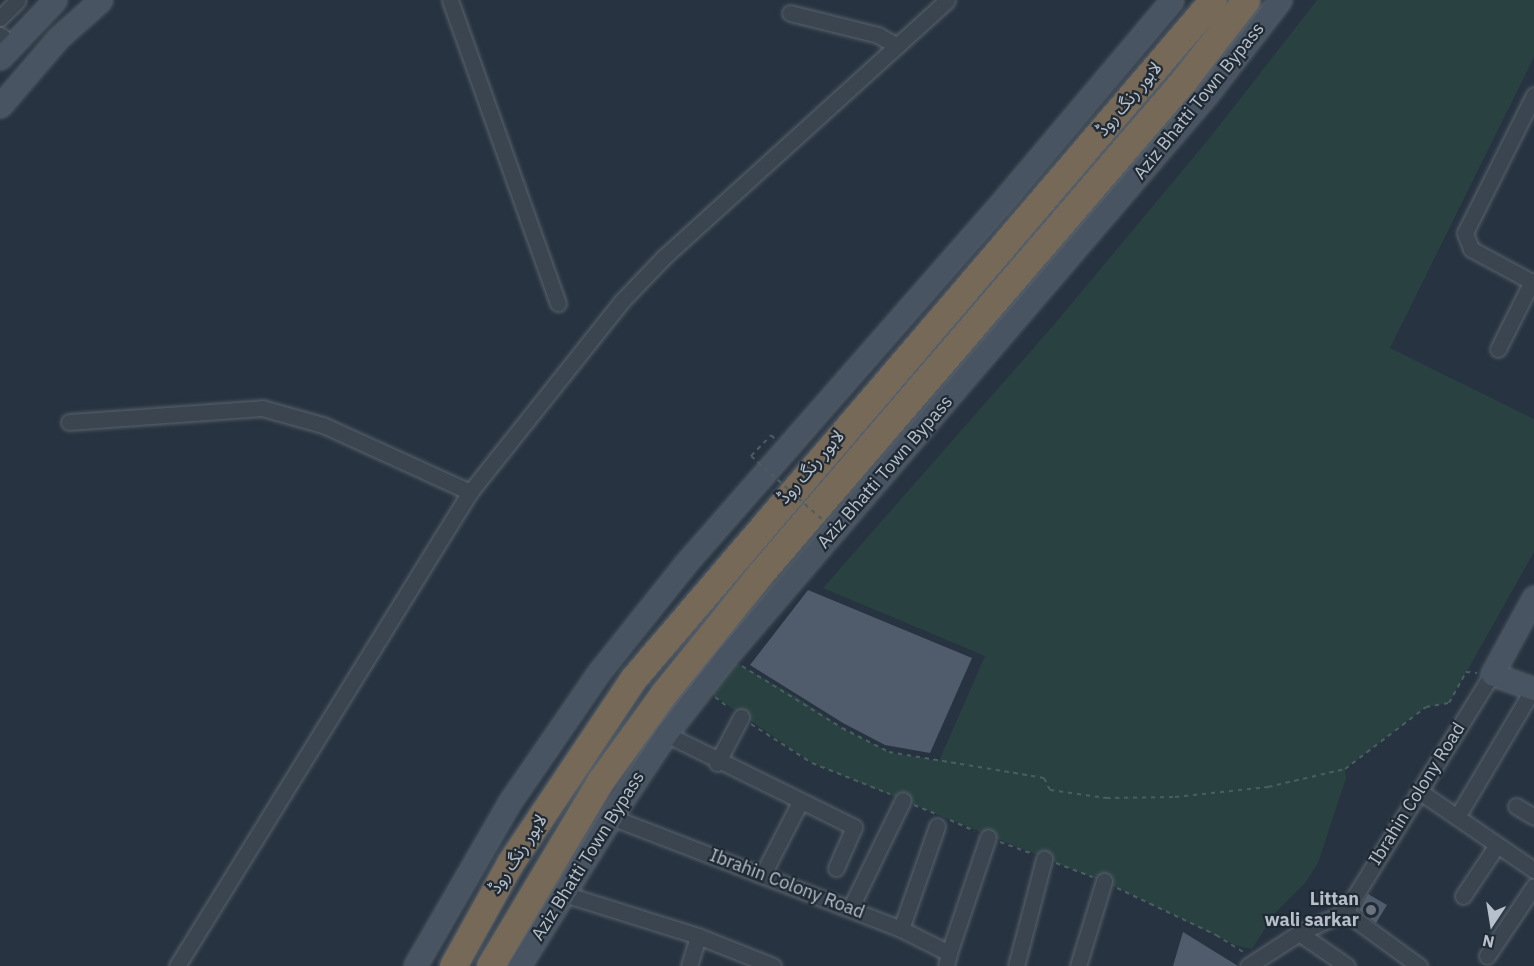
<!DOCTYPE html>
<html>
<head>
<meta charset="utf-8">
<style>
	body { margin:0 }
	#map { position:relative; width:1534px; height:966px; overflow:hidden; background:#273340; font-family:"IBM Plex Sans","Noto Sans Arabic",sans-serif }
	div>[style] { position:absolute }
	[style*='--x'] { left:calc(var(--x)*1px); top:calc(var(--y)*1px); width:calc(var(--w)*1px); rotate:calc(var(--a)*1deg) }
	.green>* { inset:0; background:#2a4142 }
	.building>* { inset:0; background:#505c6b }
	.path>* { height:2px; margin-top:-1px; transform-origin:0; background:repeating-linear-gradient(90deg,#495e60 0 4.5px,transparent 0 9px) }
	.roads { filter:drop-shadow(0 0 2px #59636d) drop-shadow(0 0 2px #59636d) }
	.street>* { height:15px; margin:-7.5px; padding:0 7.5px; transform-origin:7.5px; border-radius:7.5px; background:#3b4550 }
	.secondary>* { height:21px; margin:-10.5px; padding:0 10.5px; transform-origin:10.5px; border-radius:10.5px; background:#495463 }
	.highway>* { height:27px; margin:-13.5px; padding:0 13.5px; transform-origin:13.5px; border-radius:13.5px; background:#766958 }
	.path-bridge>* { height:2px; margin-top:-1px; transform-origin:0; background:repeating-linear-gradient(90deg,#495e60 0 4.5px,transparent 0 9px) }
	.dots>* { width:16px; height:16px; translate:-50% -50%; box-sizing:border-box; border:3px solid #202a35; border-radius:50% }
	span { translate:-50% -50%; white-space:nowrap; text-align:center; line-height:1.15; -webkit-text-stroke:4.5px #202a35; paint-order:stroke }
	.street-label { font-size:18px; color:#b7c0ca }
	.poi-label { font-size:18px; color:#b7c0ca; font-weight:700 }
	.right { translate:-100% -50%; text-align:right }
	.north { position:absolute; left:1462px; top:894px; width:60px; height:60px; -webkit-text-stroke:4px #202a35; paint-order:stroke; rotate:192deg; font-size:16px; font-weight:700; line-height:24px; text-align:center; color:#b7c0ca }
	.north::after { content:''; display:block; margin:auto; width:21px; height:27px; background:#b7c0ca; clip-path:polygon(50% 0,100% 100%,50% 72%,0 100%) }
</style>
</head>
<body>
<div id="map">
	<div class="green">
		<i style="clip-path:polygon(1317px 0,1534px 0,1534px 57px,1390px 348px,1534px 419px,1534px 552px,1449px 703px,1426px 707px,1345px 769px,1346px 778px,1318px 863px,1305px 883px,1275px 913px,1252px 949px,1235px 945px,1118px 888px,812px 763px,703px 688px,726px 657px,803px 701px,842px 728px,889px 752px,939px 761px,985px 656px,823px 588px,1052px 327px,1212px 135px)"></i>
	</div>
	<div class="building">
		<i style="clip-path:polygon(808px 590px,972px 658px,930px 753px,885px 745px,843px 723px,750px 665px)"></i>
		<i style="clip-path:polygon(1368px 894px,1387px 905px,1376px 923px,1359px 910px)"></i>
		<i style="clip-path:polygon(1183px 932px,1238px 966px,1173px 966px)"></i>
	</div>
	<div class="path">
		<i style="--x:751;--y:456;--w:29;--a:-46"></i>
		<i style="--x:771;--y:435;--w:6;--a:45"></i>
		<i style="--x:742;--y:666;--w:118;--a:31.8"></i>
		<i style="--x:842;--y:728;--w:53;--a:27.1"></i>
		<i style="--x:889;--y:752;--w:157;--a:9.5"></i>
		<i style="--x:1044;--y:778;--w:13;--a:63"></i>
		<i style="--x:1050;--y:790;--w:57;--a:8.1"></i>
		<i style="--x:1106;--y:798;--w:69;--a:-0.8"></i>
		<i style="--x:1175;--y:797;--w:94;--a:-6.1"></i>
		<i style="--x:1268;--y:787;--w:79;--a:-13.2"></i>
		<i style="--x:1345;--y:769;--w:102;--a:-37.4"></i>
		<i style="--x:1426;--y:707;--w:23;--a:-10"></i>
		<i style="--x:1449;--y:703;--w:35;--a:-61"></i>
		<i style="--x:1466;--y:672;--w:11;--a:5"></i>
		<i style="--x:715;--y:697;--w:18;--a:38"></i>
		<i style="--x:751;--y:724;--w:72;--a:32.6"></i>
		<i style="--x:812;--y:763;--w:84;--a:21.7"></i>
		<i style="--x:914;--y:805;--w:22;--a:22"></i>
		<i style="--x:950;--y:820;--w:27;--a:24"></i>
		<i style="--x:1000;--y:842;--w:33;--a:20"></i>
		<i style="--x:1056;--y:863;--w:39;--a:21"></i>
		<i style="--x:1117;--y:888;--w:110;--a:25.4"></i>
		<i style="--x:1216;--y:935;--w:34;--a:32"></i>
	</div>
	<div class="roads">
		<div class="street">
			<i style="--x:450;--y:0;--w:322;--a:70.4"></i>
			<i style="--x:790;--y:13;--w:91;--a:14"></i>
			<i style="--x:878;--y:35;--w:22;--a:30"></i>
			<i style="--x:0;--y:18;--w:25;--a:-45"></i>
			<i style="--x:0;--y:35;--w:14;--a:39"></i>
			<i style="--x:1534;--y:95;--w:154;--a:116.6"></i>
			<i style="--x:1465;--y:233;--w:17;--a:69"></i>
			<i style="--x:1471;--y:249;--w:72;--a:28.4"></i>
			<i style="--x:1498;--y:349;--w:76;--a:-63.4"></i>
			<i style="--x:69;--y:422;--w:194;--a:-4.1"></i>
			<i style="--x:262;--y:408;--w:63;--a:15.6"></i>
			<i style="--x:323;--y:425;--w:162;--a:24.5"></i>
			<i style="--x:666;--y:734;--w:210;--a:26.3"></i>
			<i style="--x:854;--y:827;--w:45;--a:113.7"></i>
			<i style="--x:717;--y:763;--w:52;--a:-62.4"></i>
			<i style="--x:1419;--y:791;--w:140;--a:34.5"></i>
			<i style="--x:1516;--y:806;--w:21;--a:31"></i>
			<i style="--x:611;--y:817;--w:311;--a:21.1"></i>
			<i style="--x:901;--y:929;--w:54;--a:26.6"></i>
			<i style="--x:949;--y:953;--w:13;--a:103"></i>
			<i style="--x:1457;--y:817;--w:149;--a:-59.3"></i>
			<i style="--x:763;--y:874;--w:81;--a:-62.8"></i>
			<i style="--x:561;--y:893;--w:144;--a:17.4"></i>
			<i style="--x:698;--y:936;--w:81;--a:21.8"></i>
			<i style="--x:1463;--y:896;--w:61;--a:-56.3"></i>
			<i style="--x:850;--y:909;--w:121;--a:-64.1"></i>
			<i style="--x:1345;--y:912;--w:92;--a:36.1"></i>
			<i style="--x:901;--y:929;--w:109;--a:-70.7"></i>
			<i style="--x:1299;--y:933;--w:58;--a:34.5"></i>
			<i style="--x:949;--y:953;--w:122;--a:-71.4"></i>
			<i style="--x:1487;--y:956;--w:84;--a:-56.1"></i>
			<i style="--x:177;--y:966;--w:557;--a:-58.28"></i>
			<i style="--x:470;--y:492;--w:243;--a:-51.5"></i>
			<i style="--x:621;--y:302;--w:62;--a:-46.3"></i>
			<i style="--x:664;--y:257;--w:382;--a:-42.2"></i>
			<i style="--x:689;--y:966;--w:31;--a:-73"></i>
			<i style="--x:1016;--y:966;--w:111;--a:-75.3"></i>
			<i style="--x:1078;--y:966;--w:89;--a:-73"></i>
			<i style="--x:1248;--y:966;--w:61;--a:-32.9"></i>
			<i style="--x:1299;--y:933;--w:51;--a:-24.5"></i>
			<i style="--x:1345;--y:912;--w:280;--a:-58.3"></i>
		</div>
		<div class="secondary">
			<i style="--x:0;--y:58;--w:80;--a:-46.5"></i>
			<i style="--x:0;--y:106;--w:89;--a:-49.5"></i>
			<i style="--x:58;--y:38;--w:57;--a:-41.5"></i>
			<i style="--x:1534;--y:597;--w:88;--a:118.6"></i>
			<i style="--x:1492;--y:674;--w:45;--a:19.7"></i>
			<i style="--x:415;--y:966;--w:188;--a:-60"></i>
			<i style="--x:509;--y:803;--w:159;--a:-55.5"></i>
			<i style="--x:599;--y:672;--w:139;--a:-51.4"></i>
			<i style="--x:686;--y:563;--w:488;--a:-48.8"></i>
			<i style="--x:1007;--y:196;--w:256;--a:-49.9"></i>
			<i style="--x:519;--y:966;--w:175;--a:-58.3"></i>
			<i style="--x:611;--y:817;--w:100;--a:-56.5"></i>
			<i style="--x:666;--y:734;--w:98;--a:-52.1"></i>
			<i style="--x:726;--y:657;--w:742;--a:-49.48"></i>
			<i style="--x:1208;--y:93;--w:118;--a:-52.3"></i>
		</div>
		<div class="highway">
			<i style="--x:453;--y:966;--w:118;--a:-61"></i>
			<i style="--x:510;--y:863;--w:221;--a:-56.2"></i>
			<i style="--x:633;--y:679;--w:893;--a:-49.5"></i>
			<i style="--x:490;--y:966;--w:217;--a:-59.2"></i>
			<i style="--x:601;--y:780;--w:107;--a:-54.1"></i>
			<i style="--x:664;--y:693;--w:153;--a:-51.1"></i>
			<i style="--x:760;--y:574;--w:651;--a:-49.36"></i>
			<i style="--x:1184;--y:80;--w:101;--a:-52.2"></i>
		</div>
	</div>
	<div class="path-bridge">
		<i style="--x:751;--y:456;--w:122;--a:41.7"></i>
	</div>
	<div class="dots">
		<i style="left:1371px;top:910px;background:#6b7280"></i>
	</div>
	<div class="street-label">
		<span style="left:1129px;top:99px;rotate:-50deg">لاہور رنگ روڈ</span>
		<span style="left:1199px;top:101px;rotate:-51deg">Aziz Bhatti Town Bypass</span>
		<span style="left:811px;top:467px;rotate:-49deg">لاہور رنگ روڈ</span>
		<span style="left:885px;top:472px;rotate:-49deg">Aziz Bhatti Town Bypass</span>
		<span style="left:1417px;top:794px;rotate:-58deg">Ibrahin Colony Road</span>
		<span style="left:518px;top:854px;rotate:-57deg">لاہور رنگ روڈ</span>
		<span style="left:588px;top:856px;rotate:-58deg">Aziz Bhatti Town Bypass</span>
		<span style="left:787px;top:884px;rotate:21deg">Ibrahin Colony Road</span>
	</div>
	<div class="poi-label">
		<span class="right" style="left:1359px;top:910px">Littan<br>wali sarkar</span>
	</div>
	<div class="north">N</div>
</div>
</body>
</html>
